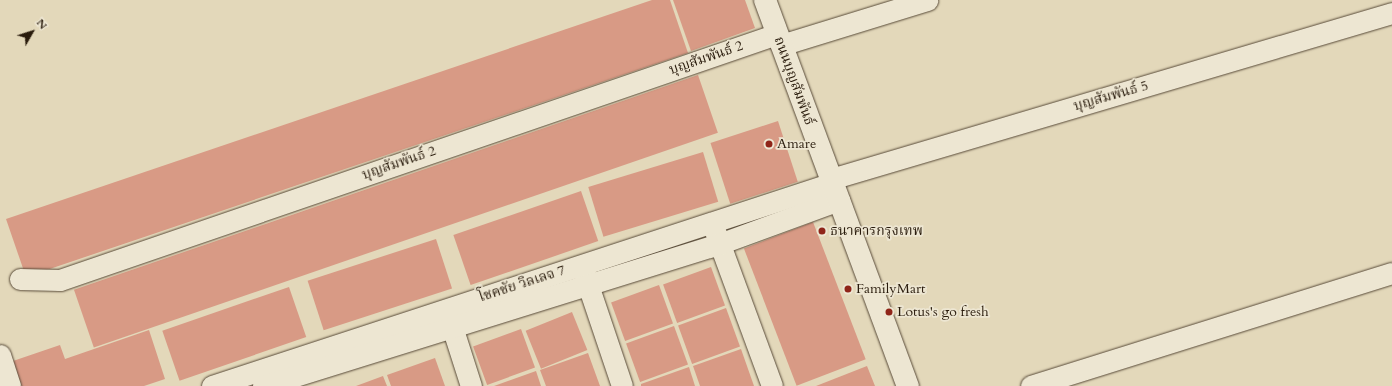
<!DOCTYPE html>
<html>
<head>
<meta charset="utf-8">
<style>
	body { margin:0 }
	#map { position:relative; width:1392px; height:386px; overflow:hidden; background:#e3d8ba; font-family:Cardo,"Noto Serif Thai",serif }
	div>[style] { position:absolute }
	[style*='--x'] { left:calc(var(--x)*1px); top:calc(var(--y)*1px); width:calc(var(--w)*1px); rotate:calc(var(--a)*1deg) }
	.building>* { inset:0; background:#d89a85; transform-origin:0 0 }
	.roads { filter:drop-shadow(0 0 1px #584a38) drop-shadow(0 0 1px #584a38) }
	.street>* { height:21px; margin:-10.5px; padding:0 10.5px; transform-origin:10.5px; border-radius:10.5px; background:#ede6d2 }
	.secondary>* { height:22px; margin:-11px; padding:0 11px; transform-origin:11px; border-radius:11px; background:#ede6d2 }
	.dots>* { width:11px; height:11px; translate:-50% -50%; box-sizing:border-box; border:2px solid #ede6d2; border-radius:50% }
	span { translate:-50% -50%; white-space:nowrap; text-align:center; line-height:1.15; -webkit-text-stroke:3.5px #ede6d2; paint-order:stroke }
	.street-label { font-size:14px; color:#291b0c }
	.poi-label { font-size:14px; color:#291b0c }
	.left { translate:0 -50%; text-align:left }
	.north { position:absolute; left:12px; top:12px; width:40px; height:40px; -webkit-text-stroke:3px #ede6d2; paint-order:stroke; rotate:51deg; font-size:11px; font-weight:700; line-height:16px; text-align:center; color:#291b0c }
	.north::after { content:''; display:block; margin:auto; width:14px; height:18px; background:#291b0c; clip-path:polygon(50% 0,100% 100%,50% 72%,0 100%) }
</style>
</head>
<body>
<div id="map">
	<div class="building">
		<i style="clip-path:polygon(652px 0,670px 0,688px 53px,26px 277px,6px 219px)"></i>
		<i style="clip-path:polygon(673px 0,745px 0,755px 28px,691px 51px)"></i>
		<i style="left:698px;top:75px;width:61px;height:660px;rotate:71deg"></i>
		<i style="left:778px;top:121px;width:64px;height:71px;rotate:72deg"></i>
		<i style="left:703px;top:152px;width:52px;height:120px;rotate:73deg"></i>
		<i style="left:581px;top:191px;width:53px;height:135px;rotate:71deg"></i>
		<i style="left:813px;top:222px;width:147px;height:74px;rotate:69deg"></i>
		<i style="left:436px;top:239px;width:52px;height:135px;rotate:72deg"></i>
		<i style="left:711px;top:267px;width:41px;height:51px;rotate:70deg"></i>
		<i style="left:659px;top:285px;width:41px;height:51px;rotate:70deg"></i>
		<i style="left:289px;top:287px;width:53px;height:134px;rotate:71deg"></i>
		<i style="left:726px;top:308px;width:41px;height:51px;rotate:70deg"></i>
		<i style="left:572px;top:312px;width:41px;height:50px;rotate:68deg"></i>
		<i style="left:674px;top:326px;width:41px;height:51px;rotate:70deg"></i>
		<i style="left:521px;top:329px;width:41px;height:51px;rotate:70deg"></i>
		<i style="clip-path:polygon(149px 330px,165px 379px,144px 386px,21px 386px,13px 361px,60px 345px,65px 359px)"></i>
		<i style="clip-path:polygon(741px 349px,754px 386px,700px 386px,693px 366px)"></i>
		<i style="clip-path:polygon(588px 353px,600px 386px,546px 386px,540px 370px)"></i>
		<i style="clip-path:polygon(435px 358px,445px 386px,391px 386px,387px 375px)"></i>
		<i style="clip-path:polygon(867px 366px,875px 386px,816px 386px)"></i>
		<i style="clip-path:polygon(689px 367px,695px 386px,641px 386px,641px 384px)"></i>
		<i style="clip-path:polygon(536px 371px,541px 386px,494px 386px)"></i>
		<i style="clip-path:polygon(383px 376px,387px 386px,356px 386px)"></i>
	</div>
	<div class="roads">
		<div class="street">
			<i style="--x:781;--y:45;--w:153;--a:-17.1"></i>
			<i style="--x:831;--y:179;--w:585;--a:-16.48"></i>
			<i style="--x:715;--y:231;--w:165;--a:69.8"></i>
			<i style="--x:584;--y:273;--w:119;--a:71.4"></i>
			<i style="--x:20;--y:279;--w:40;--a:1.4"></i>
			<i style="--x:60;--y:280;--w:758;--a:-18.94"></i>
			<i style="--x:448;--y:314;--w:76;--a:72.3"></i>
			<i style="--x:0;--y:355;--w:33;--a:72"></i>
			<i style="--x:212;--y:386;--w:652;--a:-18.13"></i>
			<i style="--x:263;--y:386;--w:478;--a:-17.3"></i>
			<i style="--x:719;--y:244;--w:128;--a:-20.1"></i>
			<i style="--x:1031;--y:386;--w:378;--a:-17.4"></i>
		</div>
		<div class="secondary">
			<i style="--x:765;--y:0;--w:412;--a:69.7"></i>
		</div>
	</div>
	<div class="dots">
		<i style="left:769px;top:144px;background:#8f2418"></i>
		<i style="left:822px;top:231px;background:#8f2418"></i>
		<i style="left:848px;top:289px;background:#8f2418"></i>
		<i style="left:889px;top:312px;background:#8f2418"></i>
	</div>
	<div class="street-label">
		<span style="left:706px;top:58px;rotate:-19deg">บุญสัมพันธ์ 2</span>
		<span style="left:794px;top:81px;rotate:70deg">ถนนบุญสัมพันธ์</span>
		<span style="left:1111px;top:96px;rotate:-16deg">บุญสัมพันธ์ 5</span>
		<span style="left:399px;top:163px;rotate:-19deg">บุญสัมพันธ์ 2</span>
		<span style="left:522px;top:284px;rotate:-18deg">โชคชัย วิลเลจ 7</span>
	</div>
	<div class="poi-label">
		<span class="left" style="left:777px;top:144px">Amare</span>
		<span class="left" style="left:830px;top:231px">ธนาคารกรุงเทพ</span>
		<span class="left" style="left:856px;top:289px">FamilyMart</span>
		<span class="left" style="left:897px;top:312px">Lotus's go fresh</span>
	</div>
	<div class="north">N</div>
</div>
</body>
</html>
